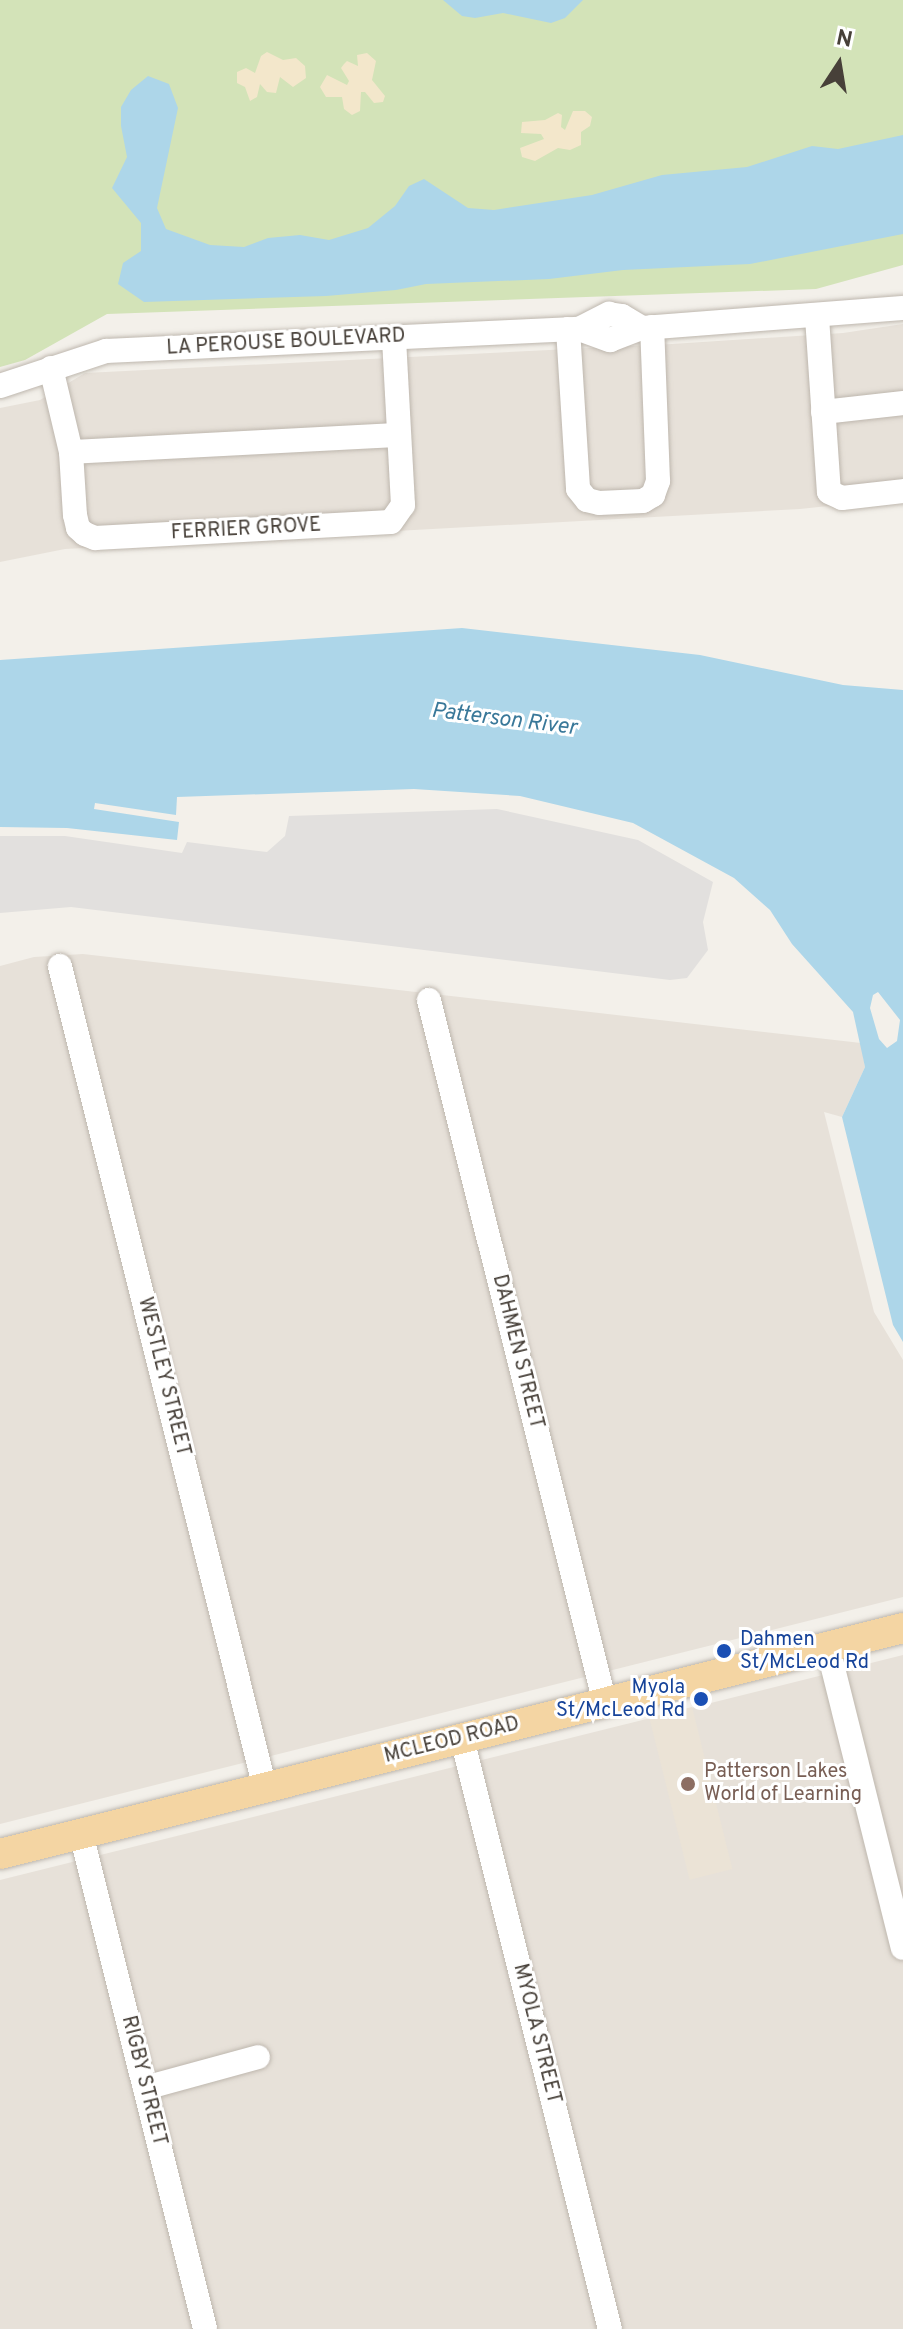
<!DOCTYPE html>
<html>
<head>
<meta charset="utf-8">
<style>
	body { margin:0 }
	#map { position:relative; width:903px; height:2329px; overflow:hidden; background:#f3f0ea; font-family:Overpass,sans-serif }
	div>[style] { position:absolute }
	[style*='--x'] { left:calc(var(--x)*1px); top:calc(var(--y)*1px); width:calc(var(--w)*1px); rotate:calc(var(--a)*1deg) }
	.residential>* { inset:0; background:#e7e1d9 }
	.education>* { inset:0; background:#ebe3d6; transform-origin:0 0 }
	.green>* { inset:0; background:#d3e3b8 }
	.sand>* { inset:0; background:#f3e7cb }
	.parking>* { inset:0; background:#e2e0de }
	.water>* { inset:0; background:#add6e9 }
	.roads { filter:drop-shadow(0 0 2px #beb7ae) drop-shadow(0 0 2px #beb7ae) }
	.minor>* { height:24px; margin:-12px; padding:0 12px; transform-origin:12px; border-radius:12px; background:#fff }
	.major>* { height:30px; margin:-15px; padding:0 15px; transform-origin:15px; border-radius:15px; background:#f4d5a3 }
	.dots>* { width:22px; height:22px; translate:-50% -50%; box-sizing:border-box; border:4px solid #fff; border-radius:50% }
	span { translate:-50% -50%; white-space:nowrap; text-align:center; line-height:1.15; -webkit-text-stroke:6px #fff; paint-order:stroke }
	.street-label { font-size:20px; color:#474039 }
	.transit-label { font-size:20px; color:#164399 }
	.left { translate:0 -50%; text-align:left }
	.right { translate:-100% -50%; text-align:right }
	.education-label { font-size:20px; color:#785e54 }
	.water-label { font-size:22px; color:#397899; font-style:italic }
	.north { position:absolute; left:799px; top:24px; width:80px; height:80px; -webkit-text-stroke:6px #fff; paint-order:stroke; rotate:12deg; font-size:22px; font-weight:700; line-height:32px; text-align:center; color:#474039 }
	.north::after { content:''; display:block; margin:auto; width:28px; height:36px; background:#474039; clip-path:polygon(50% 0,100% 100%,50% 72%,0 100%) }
</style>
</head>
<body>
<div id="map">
	<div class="residential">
		<i style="clip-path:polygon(903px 324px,903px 498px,800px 509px,65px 549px,0 562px,0 408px,40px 400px,85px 373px,672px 344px,843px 333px)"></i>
		<i style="clip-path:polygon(83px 954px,861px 1043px,865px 1067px,842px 1117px,824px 1112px,874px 1312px,903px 1360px,903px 1597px,0 1824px,0 966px,34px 957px)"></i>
		<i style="clip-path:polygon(903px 1655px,903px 2329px,0 2329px,0 1880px)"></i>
	</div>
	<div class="education">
		<i style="left:692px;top:1707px;width:167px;height:44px;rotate:76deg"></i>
	</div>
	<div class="green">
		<i style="clip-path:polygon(0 0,903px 0,903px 265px,816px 289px,107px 314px,25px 360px,0 367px)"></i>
	</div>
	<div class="sand">
		<i style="clip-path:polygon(267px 52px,283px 60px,296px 58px,305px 66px,306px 78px,293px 87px,280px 77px,276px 93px,267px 92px,260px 84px,257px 97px,250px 101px,245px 87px,237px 83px,237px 72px,246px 68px,255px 73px,261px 56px)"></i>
		<i style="clip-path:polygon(367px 53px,376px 61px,372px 80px,385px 96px,383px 102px,374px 103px,365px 92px,361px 92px,360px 111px,352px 115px,344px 109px,342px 97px,326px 97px,320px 87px,327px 75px,347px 85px,349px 81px,341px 68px,344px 64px,347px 61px,358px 66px,357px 55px)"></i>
		<i style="clip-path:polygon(573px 111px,585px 111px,592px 117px,590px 126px,581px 132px,581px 145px,570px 150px,558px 148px,535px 161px,522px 157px,520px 148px,544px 139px,541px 134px,521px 133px,522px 122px,545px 120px,558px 113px,562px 115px,561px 127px,565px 130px)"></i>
	</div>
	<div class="parking">
		<i style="clip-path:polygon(497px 809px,638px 840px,713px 882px,703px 922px,708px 950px,687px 978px,670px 980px,71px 907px,0 913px,0 836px,65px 836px,182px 853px,187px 842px,267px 852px,285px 836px,289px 816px)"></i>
	</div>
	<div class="water">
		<i style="clip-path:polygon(443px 0,583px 0,565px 18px,551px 23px,503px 13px,475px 18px,462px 16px)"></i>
		<i style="clip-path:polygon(148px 76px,169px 84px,178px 108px,157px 208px,166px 229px,210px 245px,244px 247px,268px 238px,300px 235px,329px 240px,368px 228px,395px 206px,409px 186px,424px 179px,468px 208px,494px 210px,592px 195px,662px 175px,747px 167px,812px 146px,838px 149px,903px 135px,903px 234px,750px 264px,623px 270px,549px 279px,426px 284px,396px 290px,326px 296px,144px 302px,118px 284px,123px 263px,141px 251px,141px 223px,112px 188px,127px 157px,121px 126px,121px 107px,131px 90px)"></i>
		<i style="clip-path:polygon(evenodd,462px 628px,700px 655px,843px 685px,903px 690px,903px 1342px,893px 1325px,842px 1117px,865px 1067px,853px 1012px,792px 944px,770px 910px,734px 878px,633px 823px,520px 796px,414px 789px,177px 797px,176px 815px,95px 803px,94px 809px,179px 822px,177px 840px,67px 828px,0 827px,0 660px,462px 628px,878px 992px,900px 1020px,897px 1041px,887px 1048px,879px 1039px,870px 1008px,873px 995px,878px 992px)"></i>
	</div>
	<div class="roads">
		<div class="minor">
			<i style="--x:817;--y:317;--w:175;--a:86.1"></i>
			<i style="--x:829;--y:492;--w:14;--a:25"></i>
			<i style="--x:842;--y:498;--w:61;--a:-6.5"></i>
			<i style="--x:568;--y:329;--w:160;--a:86.4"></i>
			<i style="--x:578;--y:489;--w:14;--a:51"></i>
			<i style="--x:587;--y:500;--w:12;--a:14"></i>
			<i style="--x:599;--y:503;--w:44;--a:-2.6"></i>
			<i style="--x:643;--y:501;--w:12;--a:-31"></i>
			<i style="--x:653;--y:495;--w:15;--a:-70"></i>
			<i style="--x:658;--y:481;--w:154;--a:-92.2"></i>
			<i style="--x:579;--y:329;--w:34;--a:-27"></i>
			<i style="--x:609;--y:314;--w:13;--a:9"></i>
			<i style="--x:622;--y:316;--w:23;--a:31"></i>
			<i style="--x:51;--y:368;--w:86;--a:76.6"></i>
			<i style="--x:71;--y:452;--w:63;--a:86.4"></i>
			<i style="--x:75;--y:515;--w:13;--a:77"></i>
			<i style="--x:78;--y:528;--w:9;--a:41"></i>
			<i style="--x:85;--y:534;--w:11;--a:22"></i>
			<i style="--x:95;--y:538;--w:296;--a:-3.1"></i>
			<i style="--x:391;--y:522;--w:21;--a:-55"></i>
			<i style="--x:403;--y:505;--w:167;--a:-93.1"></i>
			<i style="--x:0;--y:386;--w:112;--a:-18.3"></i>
			<i style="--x:106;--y:351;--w:474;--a:-2.7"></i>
			<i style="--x:579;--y:329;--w:33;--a:20"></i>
			<i style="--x:610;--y:340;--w:34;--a:-21"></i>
			<i style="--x:642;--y:328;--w:262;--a:-4.4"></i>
			<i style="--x:823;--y:412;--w:81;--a:-6.4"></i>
			<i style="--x:71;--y:452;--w:328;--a:-3"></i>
			<i style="--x:60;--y:966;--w:847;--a:76"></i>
			<i style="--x:429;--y:1000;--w:726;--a:75.96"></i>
			<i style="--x:828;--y:1648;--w:309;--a:76"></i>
			<i style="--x:462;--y:1739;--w:608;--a:75.92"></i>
			<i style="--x:81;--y:1833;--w:511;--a:75.96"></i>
			<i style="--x:145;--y:2088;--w:117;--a:-15.3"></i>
		</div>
		<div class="major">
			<i style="--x:0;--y:1854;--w:931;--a:-14.05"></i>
		</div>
	</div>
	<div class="dots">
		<i style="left:724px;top:1651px;background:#1a4fb4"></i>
		<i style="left:701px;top:1699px;background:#1a4fb4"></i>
		<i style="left:688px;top:1784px;background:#8d6e63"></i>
	</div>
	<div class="street-label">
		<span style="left:286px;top:343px;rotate:-3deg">LA PEROUSE BOULEVARD</span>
		<span style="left:246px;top:530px;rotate:-3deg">FERRIER GROVE</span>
		<span style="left:517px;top:1352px;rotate:76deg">DAHMEN STREET</span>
		<span style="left:163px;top:1377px;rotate:76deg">WESTLEY STREET</span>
		<span style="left:452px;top:1741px;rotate:-14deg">MCLEOD ROAD</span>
		<span style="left:536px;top:2034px;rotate:76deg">MYOLA STREET</span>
		<span style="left:143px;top:2081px;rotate:76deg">RIGBY STREET</span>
	</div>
	<div class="transit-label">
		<span class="left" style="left:740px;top:1652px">Dahmen<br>St/McLeod Rd</span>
		<span class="right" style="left:685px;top:1700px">Myola<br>St/McLeod Rd</span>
	</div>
	<div class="education-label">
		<span class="left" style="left:704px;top:1784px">Patterson Lakes<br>World of Learning</span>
	</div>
	<div class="water-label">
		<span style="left:504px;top:720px;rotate:7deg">Patterson River</span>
	</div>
	<div class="north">N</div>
</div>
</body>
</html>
